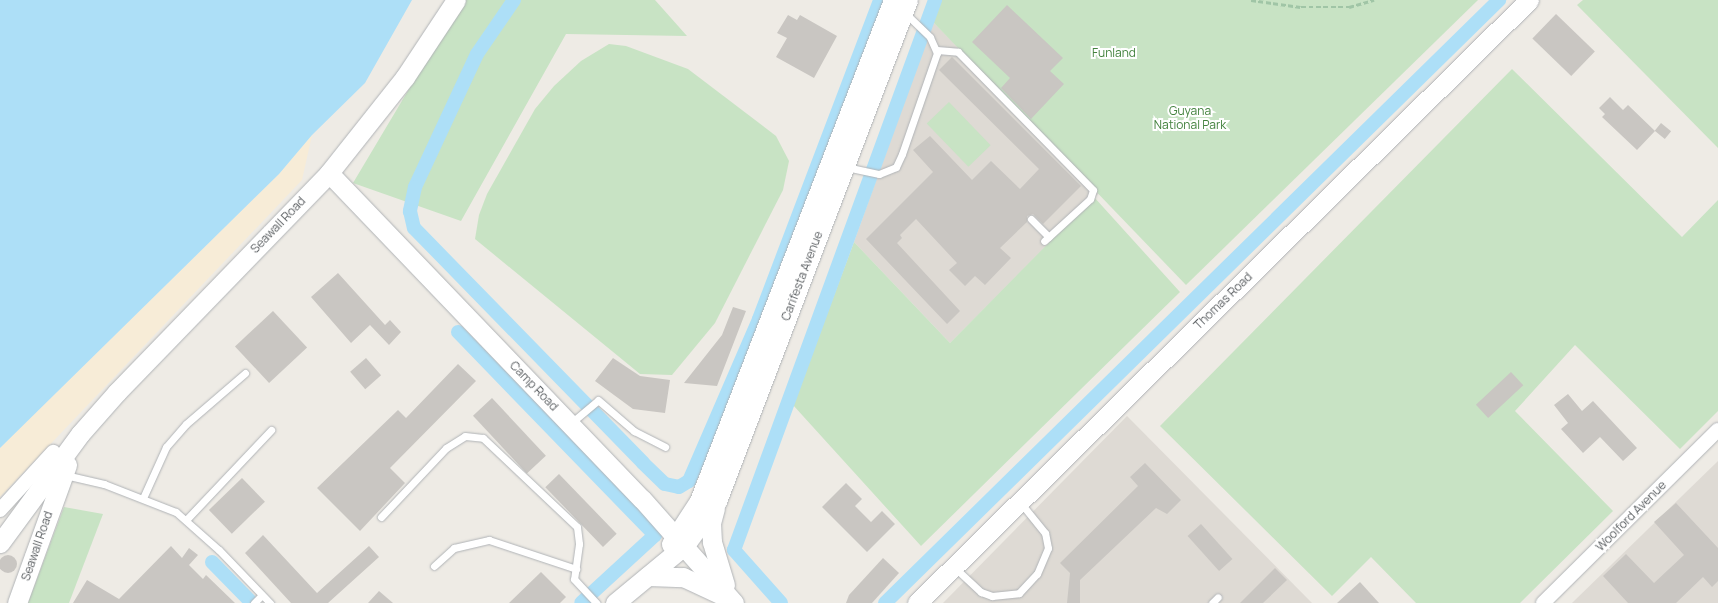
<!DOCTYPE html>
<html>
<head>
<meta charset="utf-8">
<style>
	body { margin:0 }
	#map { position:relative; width:1718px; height:603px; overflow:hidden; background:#eeebe5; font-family:Manrope,sans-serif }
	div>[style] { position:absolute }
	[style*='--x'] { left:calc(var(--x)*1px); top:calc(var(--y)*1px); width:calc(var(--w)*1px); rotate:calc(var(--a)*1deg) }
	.education>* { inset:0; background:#dedad4 }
	.green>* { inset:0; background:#c8e3c4; transform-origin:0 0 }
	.sand>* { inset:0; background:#f7ecd7 }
	.water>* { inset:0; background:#addff7 }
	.canal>* { height:14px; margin:-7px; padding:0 7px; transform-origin:7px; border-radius:7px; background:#addff7 }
	.building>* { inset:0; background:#c9c6c2; transform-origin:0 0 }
	.round { border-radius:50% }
	.path>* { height:2.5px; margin-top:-1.25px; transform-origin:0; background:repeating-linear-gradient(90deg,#a0c5a6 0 5px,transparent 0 7.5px) }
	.roads { filter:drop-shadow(0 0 1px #b0b3b6) drop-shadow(0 0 1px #b0b3b6) }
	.lane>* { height:7px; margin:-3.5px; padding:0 3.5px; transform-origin:3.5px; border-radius:3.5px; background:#fff }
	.street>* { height:14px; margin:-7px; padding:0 7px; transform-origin:7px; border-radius:7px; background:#fff }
	.secondary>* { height:19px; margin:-9.5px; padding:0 9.5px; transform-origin:9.5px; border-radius:9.5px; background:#fff }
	span { translate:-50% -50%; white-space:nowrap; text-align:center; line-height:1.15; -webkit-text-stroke:4px #fff; paint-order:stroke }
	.park-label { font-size:12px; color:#43823e }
	.street-label { font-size:12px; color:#5d6164 }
</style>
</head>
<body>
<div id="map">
	<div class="education">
		<i style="clip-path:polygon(933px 22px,1100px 192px,950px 343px,854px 242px)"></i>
		<i style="clip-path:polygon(1127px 416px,1312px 603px,943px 603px)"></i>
		<i style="clip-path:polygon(1718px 461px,1718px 603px,1572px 603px)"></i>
	</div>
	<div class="green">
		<i style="clip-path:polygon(462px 0,655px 0,687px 36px,566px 34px,461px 221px,353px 183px)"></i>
		<i style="clip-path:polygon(941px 0,1478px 0,1186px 285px,933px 22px)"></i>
		<i style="clip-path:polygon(1583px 0,1718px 0,1718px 148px,1577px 5px)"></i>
		<i style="clip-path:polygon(609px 44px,626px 46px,688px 69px,776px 136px,789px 161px,783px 190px,715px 323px,672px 375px,640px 374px,475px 239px,479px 215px,487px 194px,535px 109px,554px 86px,581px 61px)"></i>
		<i style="clip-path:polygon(1512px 69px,1682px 237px,1718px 200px,1718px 411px,1680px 449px,1575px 345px,1515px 411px,1613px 511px,1520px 603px,1416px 603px,1371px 557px,1332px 596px,1160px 426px)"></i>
		<i style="left:949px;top:102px;width:60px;height:31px;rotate:46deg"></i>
		<i style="clip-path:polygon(1094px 197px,1180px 292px,921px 546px,793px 405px,854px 242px,950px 343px)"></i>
		<i style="clip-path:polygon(64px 507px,103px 514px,69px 603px,28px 603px)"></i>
	</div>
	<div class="sand">
		<i style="clip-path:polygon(312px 135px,302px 180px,0 497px,0 448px,279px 174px)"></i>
	</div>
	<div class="water">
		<i style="clip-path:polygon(0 0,412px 0,365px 83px,312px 135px,279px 174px,0 448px)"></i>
	</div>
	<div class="canal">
		<i style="--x:514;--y:0;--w:65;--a:124.4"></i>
		<i style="--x:477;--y:54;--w:147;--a:115"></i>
		<i style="--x:415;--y:187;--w:25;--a:102"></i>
		<i style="--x:410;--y:211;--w:17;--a:77"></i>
		<i style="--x:414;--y:228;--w:328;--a:45.7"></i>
		<i style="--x:643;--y:463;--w:30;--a:44"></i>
		<i style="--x:665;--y:484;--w:14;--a:12"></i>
		<i style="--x:679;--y:487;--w:12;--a:-31"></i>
		<i style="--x:689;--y:481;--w:176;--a:-66.6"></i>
		<i style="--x:759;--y:319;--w:341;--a:-69.2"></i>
		<i style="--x:458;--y:332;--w:283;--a:45.9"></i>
		<i style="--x:655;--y:535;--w:100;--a:137.4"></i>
		<i style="--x:212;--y:562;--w:57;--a:45.7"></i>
		<i style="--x:781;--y:603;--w:71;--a:-131.6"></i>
		<i style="--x:734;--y:550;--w:586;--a:-69.92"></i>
		<i style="--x:885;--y:603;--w:861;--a:-44.48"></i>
	</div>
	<div class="building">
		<i style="clip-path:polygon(1007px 5px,1063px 58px,1050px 71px,1064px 84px,1031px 119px,1001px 88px,1010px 78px,972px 42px)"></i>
		<i style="left:1556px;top:14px;width:54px;height:34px;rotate:44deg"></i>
		<i style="clip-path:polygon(788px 15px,797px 20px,800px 15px,837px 36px,814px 78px,776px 57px,787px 38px,777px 33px)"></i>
		<i style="clip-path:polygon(952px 57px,1081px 186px,1043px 224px,1033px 214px,1027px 216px,1027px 222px,1000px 248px,1011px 258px,985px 285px,975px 276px,965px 286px,949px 270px,957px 263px,916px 219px,900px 235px,902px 238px,897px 243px,960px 311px,947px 324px,866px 239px,933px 172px,913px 150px,930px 136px,972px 180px,991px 161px,1020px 189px,1039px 169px,939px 70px)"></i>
		<i style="clip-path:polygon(1610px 97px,1623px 110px,1628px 105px,1655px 131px,1637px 150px,1602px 117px,1605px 114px,1599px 108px)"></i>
		<i style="left:1661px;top:123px;width:13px;height:10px;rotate:39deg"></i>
		<i style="clip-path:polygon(338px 273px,385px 325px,390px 320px,401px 332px,389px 345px,370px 325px,351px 343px,311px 297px)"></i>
		<i style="clip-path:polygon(733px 307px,746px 311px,717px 386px,684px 383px,722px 335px)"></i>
		<i style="left:273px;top:311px;width:50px;height:52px;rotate:47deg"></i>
		<i style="left:366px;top:358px;width:23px;height:21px;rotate:49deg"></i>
		<i style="clip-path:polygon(613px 358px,640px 376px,670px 380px,665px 413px,633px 409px,595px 381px)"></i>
		<i style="clip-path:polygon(458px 364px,476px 381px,390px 468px,405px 483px,360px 531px,317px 488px,398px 410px,406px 418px)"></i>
		<i style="left:1511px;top:372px;width:18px;height:48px;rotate:47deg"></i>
		<i style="clip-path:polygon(1568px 394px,1582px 411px,1593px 401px,1637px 448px,1623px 461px,1600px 437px,1583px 453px,1561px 429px,1568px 423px,1554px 405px)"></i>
		<i style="left:492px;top:398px;width:79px;height:26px;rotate:47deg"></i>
		<i style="clip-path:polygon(1145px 463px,1181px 500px,1167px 514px,1156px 508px,1080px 580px,1080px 603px,1067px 603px,1070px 573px,1060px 563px,1138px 486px,1130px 477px)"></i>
		<i style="left:559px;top:474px;width:83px;height:19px;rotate:46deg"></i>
		<i style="left:242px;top:478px;width:33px;height:46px;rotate:46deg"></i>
		<i style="clip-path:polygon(846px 483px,862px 499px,855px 506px,871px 522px,882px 511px,895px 524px,867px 552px,822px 507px)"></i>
		<i style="clip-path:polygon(1676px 503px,1718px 548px,1718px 581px,1712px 587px,1703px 577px,1676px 603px,1628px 603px,1603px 576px,1626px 554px,1654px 583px,1684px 555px,1654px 522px)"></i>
		<i style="left:1201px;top:524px;width:47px;height:18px;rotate:48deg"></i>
		<i style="clip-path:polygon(263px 535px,317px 593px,369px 546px,379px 557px,328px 603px,291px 603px,245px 553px)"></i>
		<i style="clip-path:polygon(171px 546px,182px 558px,189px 548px,198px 555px,189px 565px,203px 579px,206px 575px,235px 603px,73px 603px,87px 580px,119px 599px)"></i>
		<i class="round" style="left:-1px;top:555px;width:18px;height:18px"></i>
		<i style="clip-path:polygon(883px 558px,899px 573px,872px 603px,846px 603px,849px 595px)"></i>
		<i style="clip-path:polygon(1275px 568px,1287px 580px,1263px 603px,1240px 603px)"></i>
		<i style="clip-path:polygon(541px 572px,566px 597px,560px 603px,509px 603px)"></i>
		<i style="clip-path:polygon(1360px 582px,1379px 603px,1337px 603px)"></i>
		<i style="clip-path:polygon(379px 591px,393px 603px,368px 603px)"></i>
	</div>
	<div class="path">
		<i style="--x:1251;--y:0;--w:50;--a:8"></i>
		<i style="--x:1301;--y:7;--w:48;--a:0"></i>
		<i style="--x:1349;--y:7;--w:26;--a:-16"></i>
	</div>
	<div class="roads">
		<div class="lane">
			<i style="--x:937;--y:50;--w:21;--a:5"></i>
			<i style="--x:958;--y:52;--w:193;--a:45.6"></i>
			<i style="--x:1093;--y:190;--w:9;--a:108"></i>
			<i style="--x:1090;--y:199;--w:62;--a:137.6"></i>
			<i style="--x:846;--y:167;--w:34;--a:12"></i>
			<i style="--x:879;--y:174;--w:18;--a:-22"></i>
			<i style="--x:896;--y:167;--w:14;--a:-65"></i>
			<i style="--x:902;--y:154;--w:107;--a:-70.9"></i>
			<i style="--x:937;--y:53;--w:17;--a:-114"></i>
			<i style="--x:930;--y:37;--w:35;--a:-136"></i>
			<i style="--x:1031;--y:219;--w:25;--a:45"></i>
			<i style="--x:571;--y:423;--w:35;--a:-40"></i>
			<i style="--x:598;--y:400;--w:48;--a:40.7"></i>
			<i style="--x:634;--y:431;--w:35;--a:27"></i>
			<i style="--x:65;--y:475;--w:40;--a:13"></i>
			<i style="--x:104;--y:484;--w:77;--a:21.3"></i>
			<i style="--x:176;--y:512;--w:57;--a:41.5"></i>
			<i style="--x:219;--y:550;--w:74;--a:46.1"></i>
			<i style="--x:143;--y:498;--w:56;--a:-65.7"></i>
			<i style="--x:166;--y:447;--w:30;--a:-49"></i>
			<i style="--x:186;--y:424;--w:78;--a:-40.8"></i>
			<i style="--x:381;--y:517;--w:95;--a:-46.7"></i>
			<i style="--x:446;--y:448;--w:22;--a:-32"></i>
			<i style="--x:465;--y:436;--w:18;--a:6"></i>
			<i style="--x:483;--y:438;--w:129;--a:43.4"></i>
			<i style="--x:577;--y:527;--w:17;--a:83"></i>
			<i style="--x:579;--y:544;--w:35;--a:98"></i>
			<i style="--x:574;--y:579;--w:33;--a:47"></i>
			<i style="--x:186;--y:520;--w:124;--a:-46.6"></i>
			<i style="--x:434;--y:566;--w:27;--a:-42"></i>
			<i style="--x:454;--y:548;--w:36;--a:-13"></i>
			<i style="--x:489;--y:540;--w:92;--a:18.4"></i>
			<i style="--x:954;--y:567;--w:37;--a:43"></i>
			<i style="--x:981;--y:592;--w:12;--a:20"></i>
			<i style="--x:992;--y:596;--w:27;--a:-6"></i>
			<i style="--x:1019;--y:593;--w:26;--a:-47"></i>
			<i style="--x:1037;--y:574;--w:28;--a:-67"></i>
			<i style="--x:1048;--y:548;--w:15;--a:-101"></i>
			<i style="--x:1045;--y:533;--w:40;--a:-129"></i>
			<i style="--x:254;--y:603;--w:11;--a:-45"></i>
			<i style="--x:1212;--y:603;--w:8;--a:-45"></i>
		</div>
		<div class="street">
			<i style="--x:0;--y:510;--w:79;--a:-47.6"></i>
			<i style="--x:1543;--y:603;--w:246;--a:-44.7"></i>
		</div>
		<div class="secondary">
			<i style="--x:329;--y:173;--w:452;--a:46.2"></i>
			<i style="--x:642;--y:499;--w:139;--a:48.5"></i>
			<i style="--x:715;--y:508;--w:16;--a:105"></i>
			<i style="--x:711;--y:523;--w:19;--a:87"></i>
			<i style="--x:712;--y:542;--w:45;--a:73.2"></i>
			<i style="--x:0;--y:543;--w:135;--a:-53.7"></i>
			<i style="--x:80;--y:434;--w:56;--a:-48.6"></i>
			<i style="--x:117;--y:392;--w:305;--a:-45.9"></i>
			<i style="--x:329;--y:173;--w:122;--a:-51.6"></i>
			<i style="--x:405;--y:77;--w:92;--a:-56.5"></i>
			<i style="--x:671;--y:544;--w:51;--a:-56.9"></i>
			<i style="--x:699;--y:501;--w:537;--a:-68.83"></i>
			<i style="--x:648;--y:576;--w:35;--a:2"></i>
			<i style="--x:683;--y:577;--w:43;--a:24.8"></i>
			<i style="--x:17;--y:603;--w:147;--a:-70.1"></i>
			<i style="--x:615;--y:603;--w:91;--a:-39.6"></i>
			<i style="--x:685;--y:545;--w:54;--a:-54"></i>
			<i style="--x:717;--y:501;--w:536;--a:-69.13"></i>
			<i style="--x:917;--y:603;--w:859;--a:-44.58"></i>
		</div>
	</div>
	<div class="park-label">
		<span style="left:1114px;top:53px">Funland</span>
		<span style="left:1190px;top:118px">Guyana<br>National Park</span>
	</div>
	<div class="street-label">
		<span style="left:278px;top:225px;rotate:-46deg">Seawall Road</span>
		<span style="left:802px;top:276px;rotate:-69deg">Carifesta Avenue</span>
		<span style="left:1223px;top:301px;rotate:-44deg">Thomas Road</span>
		<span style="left:534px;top:386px;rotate:46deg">Camp Road</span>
		<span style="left:1631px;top:516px;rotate:-45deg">Woolford Avenue</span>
		<span style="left:37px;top:546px;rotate:-71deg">Seawall Road</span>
	</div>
</div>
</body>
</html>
